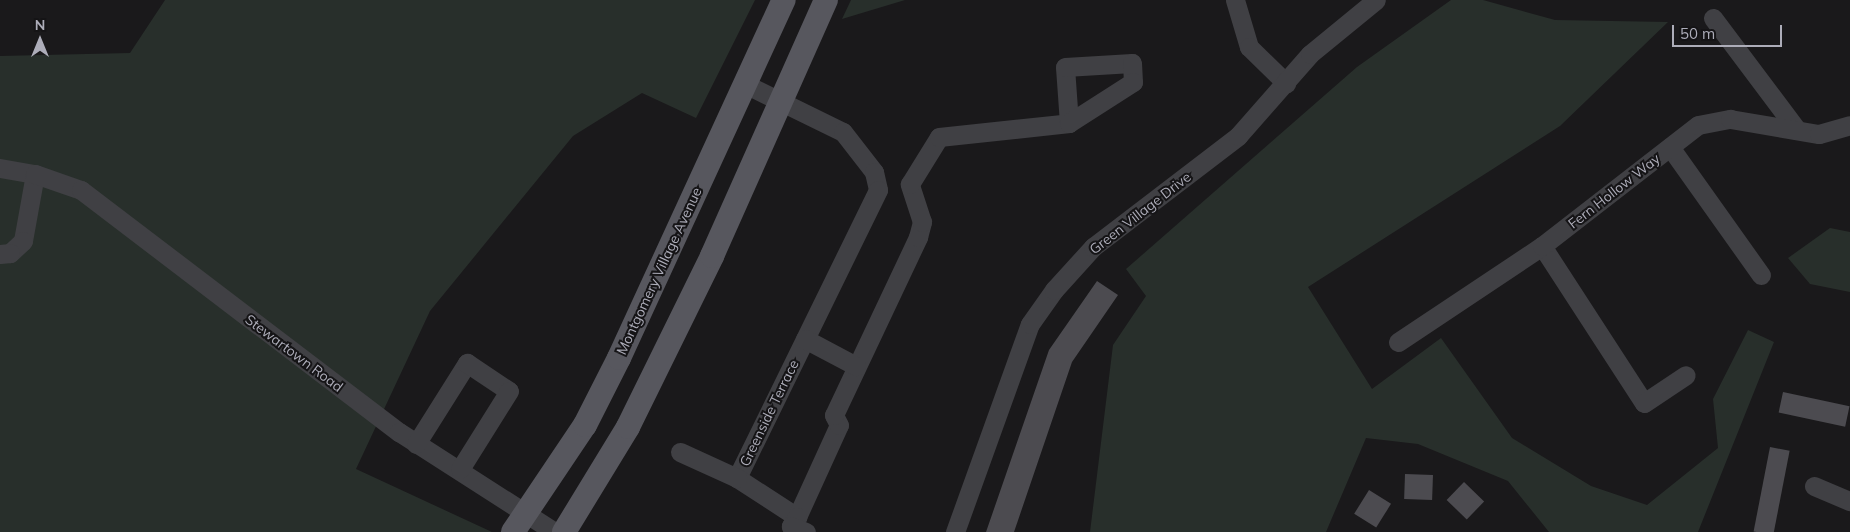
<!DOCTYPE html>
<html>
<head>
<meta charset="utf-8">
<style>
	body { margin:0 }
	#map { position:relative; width:1850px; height:532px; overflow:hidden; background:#1a191b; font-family:Mulish,sans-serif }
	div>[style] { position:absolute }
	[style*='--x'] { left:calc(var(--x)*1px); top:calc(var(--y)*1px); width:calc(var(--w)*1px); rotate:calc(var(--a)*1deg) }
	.green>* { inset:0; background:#282f2b }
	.building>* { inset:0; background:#4c4b50; transform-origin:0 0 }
	.minor>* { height:19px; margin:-9.5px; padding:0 9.5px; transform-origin:9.5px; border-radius:9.5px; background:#404044 }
	.major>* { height:24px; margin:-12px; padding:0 12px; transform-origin:12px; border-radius:12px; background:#57575e }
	span { translate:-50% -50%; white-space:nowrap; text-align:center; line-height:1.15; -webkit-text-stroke:4px #151416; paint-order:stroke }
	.street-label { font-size:14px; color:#adadb9 }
	.north { position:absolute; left:15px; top:15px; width:50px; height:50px; -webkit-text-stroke:4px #151416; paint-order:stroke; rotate:0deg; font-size:14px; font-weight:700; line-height:20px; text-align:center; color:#adadb9 }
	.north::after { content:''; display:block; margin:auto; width:18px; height:22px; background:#adadb9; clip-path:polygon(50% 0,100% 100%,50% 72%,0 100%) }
	.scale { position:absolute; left:1672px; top:25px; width:110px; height:22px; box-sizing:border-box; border:2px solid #adadb9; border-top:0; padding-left:6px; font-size:15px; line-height:18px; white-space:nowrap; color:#adadb9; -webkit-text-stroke:4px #151416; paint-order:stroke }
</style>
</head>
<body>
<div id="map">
	<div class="green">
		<i style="clip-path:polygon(165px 0,755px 0,696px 118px,642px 93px,573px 136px,430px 311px,356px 469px,492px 532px,0 532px,0 56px,130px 53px)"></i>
		<i style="clip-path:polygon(851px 0,905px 0,842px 19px)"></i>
		<i style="clip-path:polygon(1451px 0,1483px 0,1555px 20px,1668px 22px,1560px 126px,1308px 287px,1372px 389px,1441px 338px,1512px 438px,1591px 486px,1647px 505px,1718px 448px,1713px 399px,1748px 330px,1774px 342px,1698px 532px,1549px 532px,1508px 481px,1418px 444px,1366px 438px,1326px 532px,1090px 532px,1113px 345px,1146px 296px,1126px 269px,1357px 67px)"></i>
		<i style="clip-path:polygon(1830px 228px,1850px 232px,1850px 292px,1810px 284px,1788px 258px)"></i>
	</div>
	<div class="building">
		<i style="clip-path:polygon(1097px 281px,1118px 295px,1072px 362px,1014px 532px,986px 532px,1049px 350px)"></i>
		<i style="left:1783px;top:392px;width:68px;height:21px;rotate:12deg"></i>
		<i style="left:1770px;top:447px;width:20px;height:86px;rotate:11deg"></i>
		<i style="left:1405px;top:474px;width:28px;height:25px;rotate:2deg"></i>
		<i style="left:1464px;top:482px;width:28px;height:25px;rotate:44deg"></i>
		<i style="left:1369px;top:490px;width:26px;height:28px;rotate:32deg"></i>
	</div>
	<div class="minor">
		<i style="--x:1235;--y:0;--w:49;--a:73.4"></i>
		<i style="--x:1249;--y:47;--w:52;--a:44.2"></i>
		<i style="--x:1713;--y:18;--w:140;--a:53.1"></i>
		<i style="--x:745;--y:84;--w:109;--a:26.1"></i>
		<i style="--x:843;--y:132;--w:51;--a:52.2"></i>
		<i style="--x:874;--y:172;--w:18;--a:77"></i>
		<i style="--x:878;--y:190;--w:321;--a:116.1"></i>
		<i style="--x:737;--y:478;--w:72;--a:33"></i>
		<i style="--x:797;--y:517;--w:101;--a:-65.5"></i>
		<i style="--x:839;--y:425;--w:11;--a:-117"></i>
		<i style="--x:834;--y:415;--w:197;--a:-64.7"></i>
		<i style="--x:918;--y:237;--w:16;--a:-75"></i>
		<i style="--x:922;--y:222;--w:40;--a:-108"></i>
		<i style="--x:910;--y:184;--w:55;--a:-58.3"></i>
		<i style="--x:939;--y:137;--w:131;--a:-6.1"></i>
		<i style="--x:1069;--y:123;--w:56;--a:-94.1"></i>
		<i style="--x:1065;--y:67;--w:67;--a:-3.4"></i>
		<i style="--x:1132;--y:63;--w:19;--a:87"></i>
		<i style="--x:1133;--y:82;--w:76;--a:147.4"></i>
		<i style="--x:1670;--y:147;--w:157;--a:54.6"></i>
		<i style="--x:0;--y:168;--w:36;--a:10"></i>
		<i style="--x:35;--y:174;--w:68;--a:100.2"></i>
		<i style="--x:23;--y:241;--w:18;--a:137"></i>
		<i style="--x:10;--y:253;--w:10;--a:174"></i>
		<i style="--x:35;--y:174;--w:49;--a:19.2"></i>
		<i style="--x:81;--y:190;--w:400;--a:37.3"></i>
		<i style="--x:399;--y:432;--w:185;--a:32.7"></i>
		<i style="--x:1542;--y:246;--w:187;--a:57"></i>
		<i style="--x:1644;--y:403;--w:50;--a:-33.7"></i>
		<i style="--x:805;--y:339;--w:58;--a:27.9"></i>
		<i style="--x:1398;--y:342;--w:173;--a:-33.7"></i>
		<i style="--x:1542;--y:246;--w:197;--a:-37.8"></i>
		<i style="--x:1698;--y:125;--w:33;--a:-11"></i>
		<i style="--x:1730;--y:119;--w:90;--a:9.6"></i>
		<i style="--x:1819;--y:134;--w:32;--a:-16"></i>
		<i style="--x:416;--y:444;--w:96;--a:-57.8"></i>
		<i style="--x:467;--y:363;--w:50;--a:33.7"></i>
		<i style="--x:509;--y:391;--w:92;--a:122.1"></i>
		<i style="--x:680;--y:452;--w:63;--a:24.5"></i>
		<i style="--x:1814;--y:486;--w:39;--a:23"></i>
		<i style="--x:797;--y:517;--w:11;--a:124"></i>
		<i style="--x:791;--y:526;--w:16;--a:22"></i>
		<i style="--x:955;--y:532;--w:221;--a:-70.2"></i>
		<i style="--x:1030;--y:324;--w:42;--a:-54.8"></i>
		<i style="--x:1054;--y:290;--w:58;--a:-47.8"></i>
		<i style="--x:1093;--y:247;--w:183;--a:-37.4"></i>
		<i style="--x:1238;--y:136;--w:109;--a:-48.7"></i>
		<i style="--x:1310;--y:54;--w:85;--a:-39.3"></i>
	</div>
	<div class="major">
		<i style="--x:513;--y:532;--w:129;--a:-56.1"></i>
		<i style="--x:585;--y:425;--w:75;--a:-63.1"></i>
		<i style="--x:619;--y:358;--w:394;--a:-65.3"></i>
		<i style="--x:564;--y:532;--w:123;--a:-58.6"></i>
		<i style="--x:628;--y:427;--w:191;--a:-63.8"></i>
		<i style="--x:712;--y:256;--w:280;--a:-66"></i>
	</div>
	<div class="street-label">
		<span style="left:1614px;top:191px;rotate:-38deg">Fern Hollow Way</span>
		<span style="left:1140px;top:213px;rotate:-38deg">Green Village Drive</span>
		<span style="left:659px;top:271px;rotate:-65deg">Montgomery Village Avenue</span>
		<span style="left:294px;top:353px;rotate:37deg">Stewartown Road</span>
		<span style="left:769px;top:413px;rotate:-64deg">Greenside Terrace</span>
	</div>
	<div class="north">N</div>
	<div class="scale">50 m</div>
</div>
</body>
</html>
